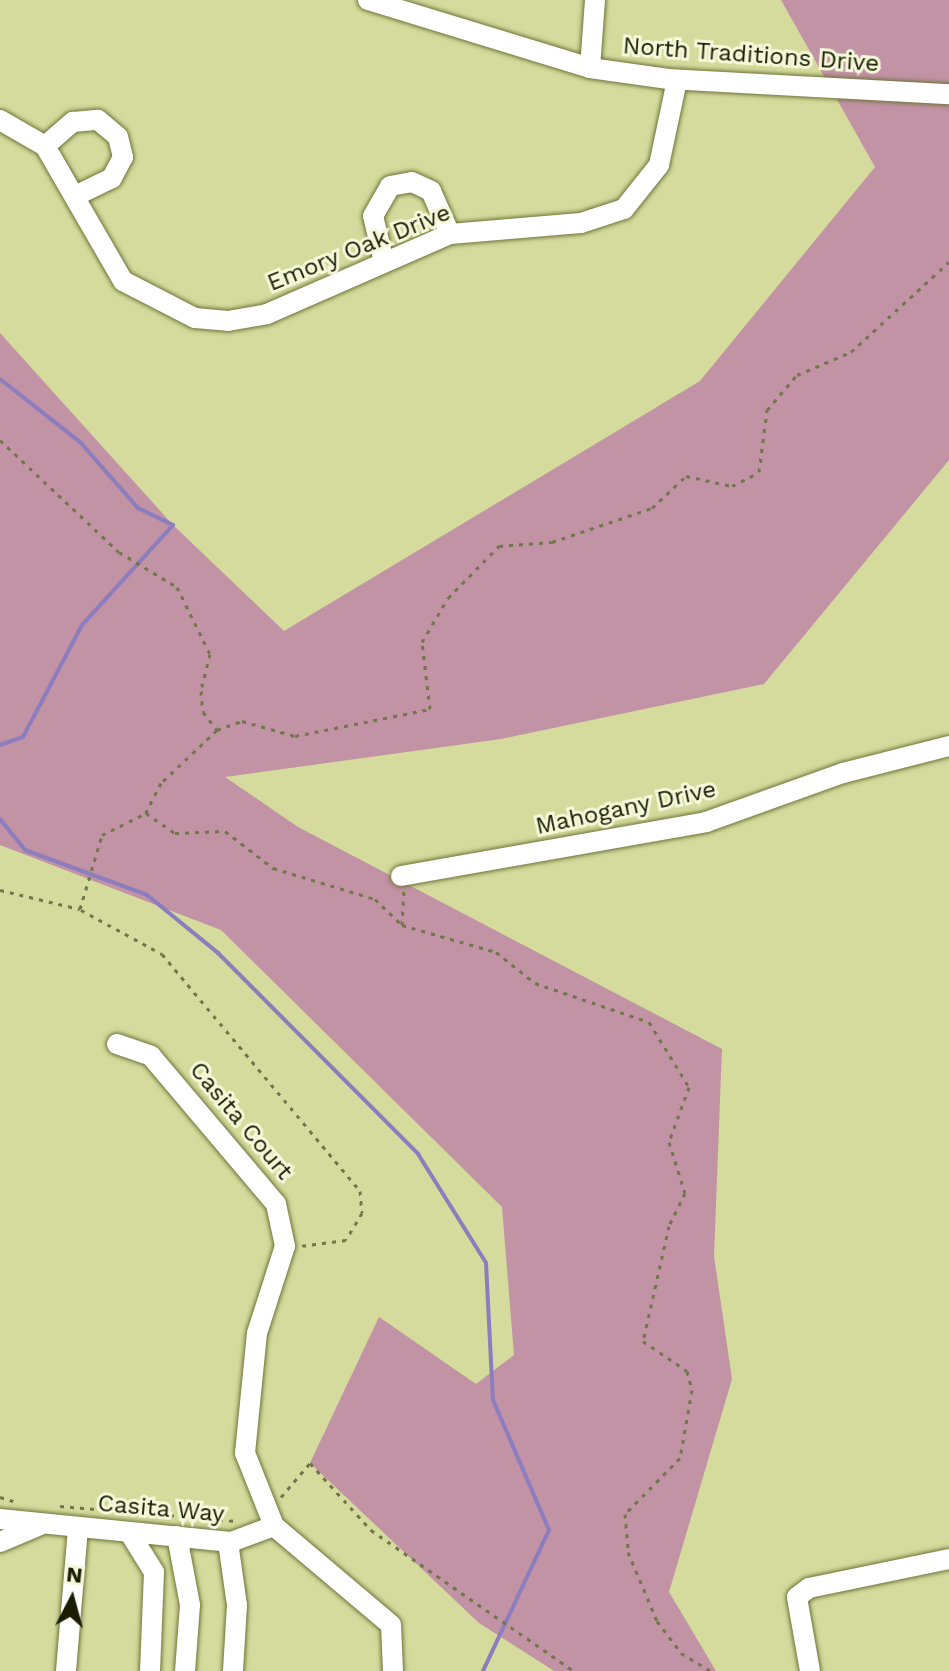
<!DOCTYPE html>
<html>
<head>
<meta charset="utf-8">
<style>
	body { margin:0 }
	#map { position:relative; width:949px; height:1671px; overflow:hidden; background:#d4db9c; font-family:"Work Sans",sans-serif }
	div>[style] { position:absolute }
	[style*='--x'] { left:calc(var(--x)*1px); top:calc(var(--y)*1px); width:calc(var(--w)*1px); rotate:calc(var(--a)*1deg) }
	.green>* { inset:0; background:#c292a5 }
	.stream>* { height:4px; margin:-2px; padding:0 2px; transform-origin:2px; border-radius:2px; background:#8b7dbe }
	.path>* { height:3px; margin-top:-1.5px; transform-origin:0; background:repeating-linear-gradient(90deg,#73764c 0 4px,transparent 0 10px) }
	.roads { filter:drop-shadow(0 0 2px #6f7439) drop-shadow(0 0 2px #6f7439) }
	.minor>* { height:20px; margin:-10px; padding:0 10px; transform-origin:10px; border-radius:10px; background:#fff }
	span { translate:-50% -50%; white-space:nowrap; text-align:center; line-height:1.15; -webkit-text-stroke:6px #f5f9da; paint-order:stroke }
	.street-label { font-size:24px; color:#1b1c04 }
	.north { position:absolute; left:32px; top:1559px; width:80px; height:80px; -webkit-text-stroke:6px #f5f9da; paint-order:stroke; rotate:6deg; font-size:22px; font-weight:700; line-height:32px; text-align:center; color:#1b1c04 }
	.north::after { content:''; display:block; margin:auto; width:28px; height:36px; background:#1b1c04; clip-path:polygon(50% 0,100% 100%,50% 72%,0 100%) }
</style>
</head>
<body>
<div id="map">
	<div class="green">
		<i style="clip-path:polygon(781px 0,949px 0,949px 460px,764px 684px,501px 739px,225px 777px,298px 827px,722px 1049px,714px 1256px,732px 1379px,669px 1592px,716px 1671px,554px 1671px,479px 1623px,310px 1463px,379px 1317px,476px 1384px,514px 1355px,502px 1207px,221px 930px,0 845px,0 333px,173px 525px,284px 631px,700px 381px,875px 167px)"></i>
	</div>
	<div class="stream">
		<i style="--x:0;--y:379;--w:102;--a:38.2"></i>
		<i style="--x:80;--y:442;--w:88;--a:48.7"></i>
		<i style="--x:138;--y:508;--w:39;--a:26"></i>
		<i style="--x:173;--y:525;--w:135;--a:132.3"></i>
		<i style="--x:82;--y:625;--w:127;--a:117.8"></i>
		<i style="--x:23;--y:737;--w:24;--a:161"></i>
		<i style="--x:0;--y:819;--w:40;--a:51"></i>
		<i style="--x:25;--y:850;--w:130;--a:20.2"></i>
		<i style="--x:147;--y:895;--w:92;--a:39.2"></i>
		<i style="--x:218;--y:953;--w:284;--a:45.1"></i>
		<i style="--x:418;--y:1154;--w:128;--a:58"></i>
		<i style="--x:486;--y:1263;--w:137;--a:87.1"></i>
		<i style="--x:493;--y:1400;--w:142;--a:66.7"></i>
		<i style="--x:549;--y:1530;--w:156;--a:115.1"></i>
	</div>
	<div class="path">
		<i style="--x:0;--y:440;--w:163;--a:43.3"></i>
		<i style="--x:119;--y:552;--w:68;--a:31.1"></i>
		<i style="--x:177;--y:587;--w:75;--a:63.8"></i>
		<i style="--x:210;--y:654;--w:38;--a:104"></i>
		<i style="--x:201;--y:691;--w:21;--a:85"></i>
		<i style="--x:203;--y:712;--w:23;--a:52"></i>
		<i style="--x:217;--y:730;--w:77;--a:136.6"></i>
		<i style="--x:161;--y:783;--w:34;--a:117"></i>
		<i style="--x:217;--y:730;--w:27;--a:-20"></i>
		<i style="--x:242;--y:721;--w:55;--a:15.8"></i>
		<i style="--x:295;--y:736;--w:138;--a:-11.3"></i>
		<i style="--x:430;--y:709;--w:67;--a:-96.8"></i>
		<i style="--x:422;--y:642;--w:51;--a:-59.4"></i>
		<i style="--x:448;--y:598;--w:73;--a:-45.6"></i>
		<i style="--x:499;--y:546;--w:53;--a:-4.3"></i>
		<i style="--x:552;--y:542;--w:106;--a:-18.8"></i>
		<i style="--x:652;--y:508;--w:47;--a:-43.3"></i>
		<i style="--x:686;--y:476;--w:47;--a:12.3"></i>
		<i style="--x:732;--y:486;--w:30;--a:-27"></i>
		<i style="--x:759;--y:472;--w:63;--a:-82.6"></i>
		<i style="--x:767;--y:410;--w:46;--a:-49.4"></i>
		<i style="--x:797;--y:375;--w:59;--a:-23.1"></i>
		<i style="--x:851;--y:352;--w:133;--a:-42.6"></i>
		<i style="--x:0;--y:890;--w:82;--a:13.4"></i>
		<i style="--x:80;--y:909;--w:77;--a:-73.4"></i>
		<i style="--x:102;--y:835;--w:49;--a:-26.6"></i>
		<i style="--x:146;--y:813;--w:35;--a:35"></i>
		<i style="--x:175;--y:833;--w:50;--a:-2.3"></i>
		<i style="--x:225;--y:831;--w:61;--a:37.6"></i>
		<i style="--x:273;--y:868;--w:107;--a:16.9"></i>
		<i style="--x:375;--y:899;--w:37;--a:44"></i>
		<i style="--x:402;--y:925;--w:98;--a:16"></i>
		<i style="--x:496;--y:952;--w:50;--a:38.5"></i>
		<i style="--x:535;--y:983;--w:120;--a:18.9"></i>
		<i style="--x:649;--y:1022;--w:76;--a:58.4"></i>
		<i style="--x:689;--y:1087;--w:59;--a:110"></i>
		<i style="--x:669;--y:1142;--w:53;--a:72.6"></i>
		<i style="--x:685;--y:1193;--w:37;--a:116"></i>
		<i style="--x:669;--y:1226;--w:118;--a:102.7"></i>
		<i style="--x:643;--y:1341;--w:53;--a:34.3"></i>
		<i style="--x:687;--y:1371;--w:20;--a:75"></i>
		<i style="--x:692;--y:1390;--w:69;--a:100"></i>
		<i style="--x:680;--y:1458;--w:78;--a:134.5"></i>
		<i style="--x:625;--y:1514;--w:38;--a:85"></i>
		<i style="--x:628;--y:1552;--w:75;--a:67.2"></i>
		<i style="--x:657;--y:1621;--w:40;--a:53"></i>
		<i style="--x:681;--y:1653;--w:35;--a:31"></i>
		<i style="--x:81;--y:910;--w:92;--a:28.5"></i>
		<i style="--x:162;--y:954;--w:309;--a:50.1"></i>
		<i style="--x:360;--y:1191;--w:22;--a:85"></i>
		<i style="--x:362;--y:1213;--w:31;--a:121"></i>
		<i style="--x:346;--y:1240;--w:46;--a:172.6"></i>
		<i style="--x:402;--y:925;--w:34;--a:-87"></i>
		<i style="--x:0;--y:1497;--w:17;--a:17"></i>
		<i style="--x:281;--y:1497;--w:45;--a:-49.5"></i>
		<i style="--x:310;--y:1463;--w:91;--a:47.7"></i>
		<i style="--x:371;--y:1530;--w:247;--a:34.8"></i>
		<i style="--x:60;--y:1506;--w:177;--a:4.9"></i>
	</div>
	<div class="roads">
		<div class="minor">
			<i style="--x:368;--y:0;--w:232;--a:17"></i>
			<i style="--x:590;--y:68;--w:79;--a:8"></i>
			<i style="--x:668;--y:79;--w:281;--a:3.1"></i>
			<i style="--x:590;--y:68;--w:68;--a:-85.8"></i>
			<i style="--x:0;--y:120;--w:52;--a:30"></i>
			<i style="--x:45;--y:146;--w:156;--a:60"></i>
			<i style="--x:123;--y:281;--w:81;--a:27.2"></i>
			<i style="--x:195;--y:318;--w:33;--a:5"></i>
			<i style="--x:228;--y:321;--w:40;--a:-10"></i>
			<i style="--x:267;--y:314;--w:200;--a:-23.6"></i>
			<i style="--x:450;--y:234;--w:131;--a:-4.8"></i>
			<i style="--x:581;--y:223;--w:45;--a:-18"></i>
			<i style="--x:624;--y:209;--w:56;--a:-51.5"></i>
			<i style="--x:659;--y:165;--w:87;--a:-78"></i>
			<i style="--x:45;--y:146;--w:37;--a:-41"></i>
			<i style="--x:73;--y:122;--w:25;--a:-5"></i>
			<i style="--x:98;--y:120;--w:26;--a:40"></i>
			<i style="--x:118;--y:137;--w:21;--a:76"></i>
			<i style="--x:123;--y:157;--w:24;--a:118"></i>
			<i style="--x:112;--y:178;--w:37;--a:154"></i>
			<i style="--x:384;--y:262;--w:47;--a:-103.4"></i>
			<i style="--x:373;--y:216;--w:34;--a:-60"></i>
			<i style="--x:390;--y:186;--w:22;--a:-10"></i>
			<i style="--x:412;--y:182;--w:21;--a:25"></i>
			<i style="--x:431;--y:191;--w:47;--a:66.2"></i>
			<i style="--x:401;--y:876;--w:310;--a:-10"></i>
			<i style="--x:706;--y:822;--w:145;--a:-19.7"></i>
			<i style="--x:843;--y:773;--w:109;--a:-14.3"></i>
			<i style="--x:117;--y:1044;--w:36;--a:19"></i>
			<i style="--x:151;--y:1056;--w:194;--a:49.8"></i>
			<i style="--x:276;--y:1204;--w:43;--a:77.9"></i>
			<i style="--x:285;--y:1246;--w:91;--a:107.8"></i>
			<i style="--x:257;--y:1333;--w:121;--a:95.7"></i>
			<i style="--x:245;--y:1453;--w:79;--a:68.3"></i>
			<i style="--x:274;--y:1526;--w:153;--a:40.2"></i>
			<i style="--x:391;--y:1625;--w:46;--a:87.5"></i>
			<i style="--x:0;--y:1519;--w:232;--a:5.7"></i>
			<i style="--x:231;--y:1542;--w:46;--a:-20.4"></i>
			<i style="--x:129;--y:1532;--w:47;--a:58"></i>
			<i style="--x:154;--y:1572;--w:99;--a:92.3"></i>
			<i style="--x:177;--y:1536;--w:70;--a:79.3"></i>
			<i style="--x:190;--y:1605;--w:66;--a:94.3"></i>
			<i style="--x:0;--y:1542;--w:43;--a:-23"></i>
			<i style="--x:228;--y:1542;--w:64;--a:81.9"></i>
			<i style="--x:237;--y:1605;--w:66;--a:93.5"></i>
			<i style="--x:66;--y:1671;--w:144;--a:-85.2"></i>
			<i style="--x:810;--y:1671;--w:75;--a:-100"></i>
			<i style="--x:797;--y:1597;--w:15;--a:-37"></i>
			<i style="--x:809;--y:1588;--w:143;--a:-11.7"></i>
		</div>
	</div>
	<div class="street-label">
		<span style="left:751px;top:55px;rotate:4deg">North Traditions Drive</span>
		<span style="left:359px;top:248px;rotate:-22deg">Emory Oak Drive</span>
		<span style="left:626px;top:808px;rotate:-12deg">Mahogany Drive</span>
		<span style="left:241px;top:1121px;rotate:50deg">Casita Court</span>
		<span style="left:161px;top:1509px;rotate:5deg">Casita Way</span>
	</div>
	<div class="north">N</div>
</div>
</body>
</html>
